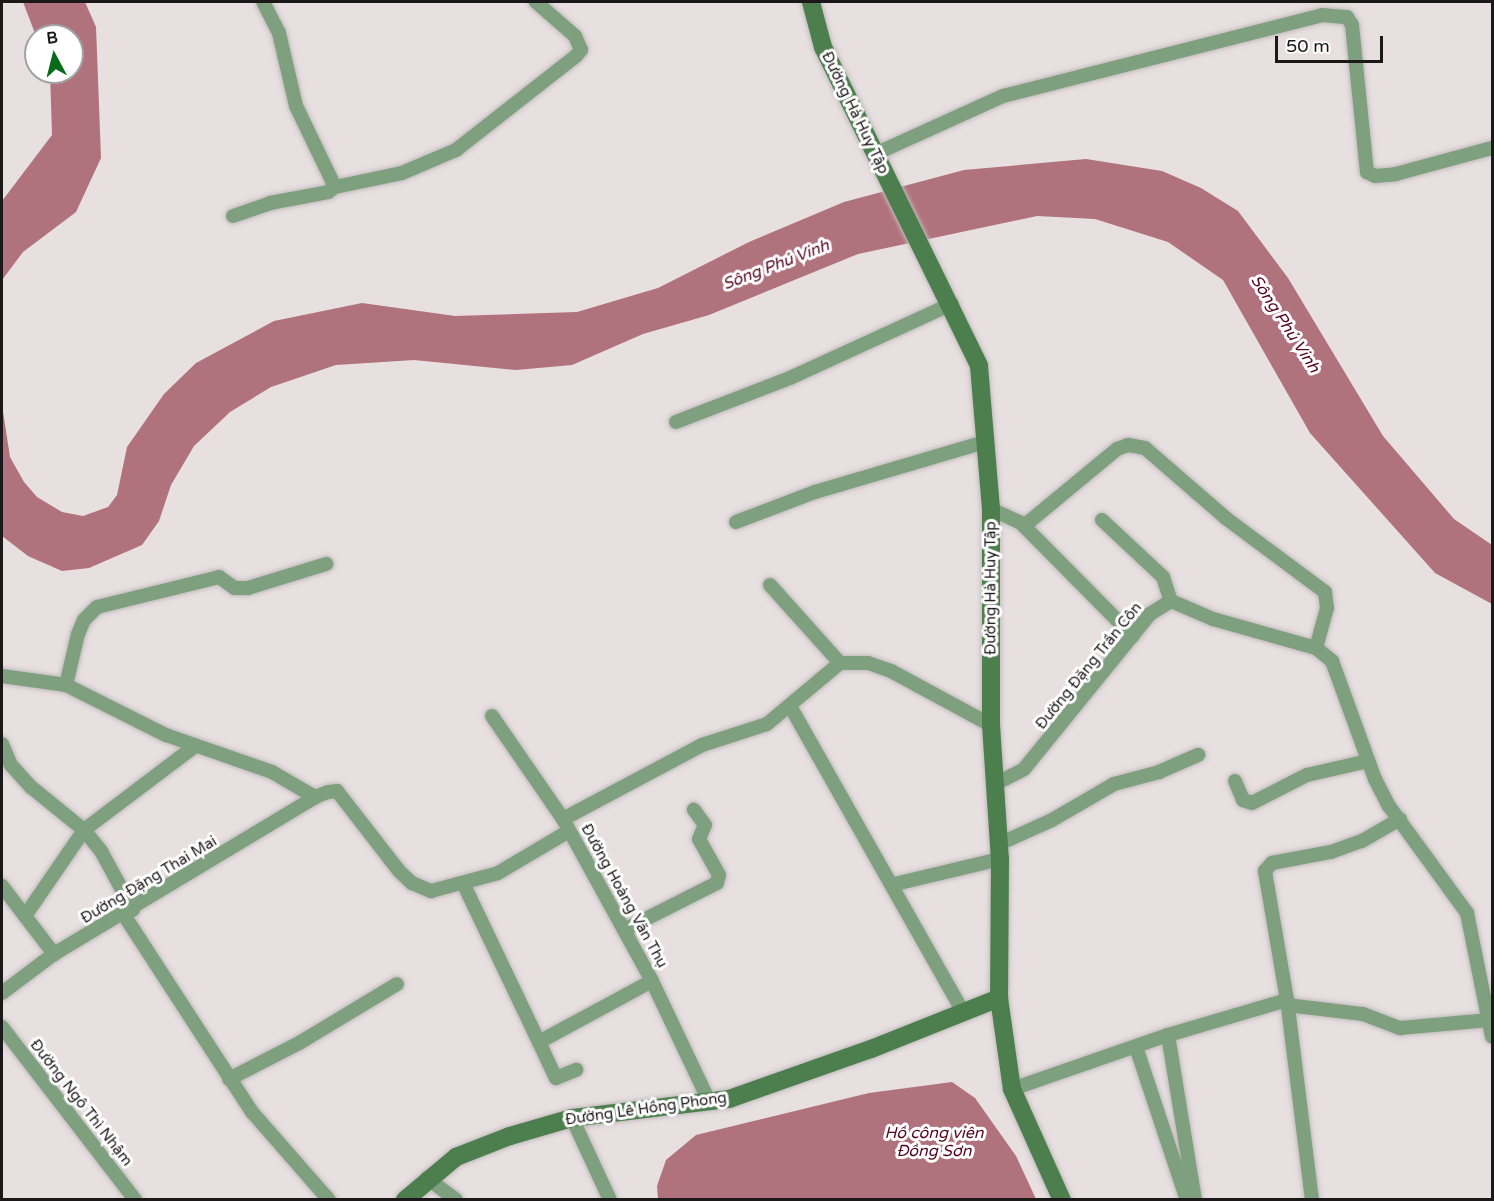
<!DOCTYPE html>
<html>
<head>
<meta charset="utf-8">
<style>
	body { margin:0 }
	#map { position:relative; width:1494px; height:1201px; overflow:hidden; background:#e7dfe0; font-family:"Varela Round",sans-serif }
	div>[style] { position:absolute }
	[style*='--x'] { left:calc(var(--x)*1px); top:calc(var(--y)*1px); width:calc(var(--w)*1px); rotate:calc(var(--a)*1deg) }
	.water>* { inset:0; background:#b0727d }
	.roads { filter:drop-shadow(0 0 2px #c2bbbc) drop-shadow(0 0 2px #c2bbbc) }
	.street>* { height:14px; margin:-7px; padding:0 7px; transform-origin:7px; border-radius:7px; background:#7ea07e }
	.secondary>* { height:18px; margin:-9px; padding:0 9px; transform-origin:9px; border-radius:9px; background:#4c7f4d }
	span { translate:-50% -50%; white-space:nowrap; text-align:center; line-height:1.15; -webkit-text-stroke:6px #fff; paint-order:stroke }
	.street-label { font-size:15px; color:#1b1819 }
	.water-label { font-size:16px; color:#540621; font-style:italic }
	.frame { position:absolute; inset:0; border:3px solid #1b1819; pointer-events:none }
	.north { position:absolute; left:24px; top:24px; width:60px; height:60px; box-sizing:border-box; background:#fff; border:2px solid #a4a3a3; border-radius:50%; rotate:353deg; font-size:16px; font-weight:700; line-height:24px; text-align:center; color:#1b1819 }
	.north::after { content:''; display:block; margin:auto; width:21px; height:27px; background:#076c1a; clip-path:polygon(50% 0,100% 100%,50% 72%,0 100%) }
	.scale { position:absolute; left:1275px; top:36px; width:108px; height:27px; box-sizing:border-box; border:3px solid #1b1819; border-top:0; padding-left:8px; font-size:18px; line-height:21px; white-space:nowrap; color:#1b1819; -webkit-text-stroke:4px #fff; paint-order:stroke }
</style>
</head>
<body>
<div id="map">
	<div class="water">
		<i style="clip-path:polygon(23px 2px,85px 2px,96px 27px,101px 158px,76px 212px,23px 252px,2px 280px,2px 201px,52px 135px,50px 72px,72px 72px,72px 36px,36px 36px)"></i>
		<i style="clip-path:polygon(1086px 159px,1162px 171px,1201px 188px,1238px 211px,1288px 278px,1383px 436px,1454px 519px,1492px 545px,1492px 604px,1435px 573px,1310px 433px,1223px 280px,1168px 242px,1095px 219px,1037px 216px,858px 254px,709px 315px,643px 334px,572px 365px,516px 370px,414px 360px,336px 365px,271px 387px,230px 412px,194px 446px,171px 485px,159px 521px,142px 545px,89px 568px,62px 571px,28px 556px,2px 536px,2px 405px,10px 457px,24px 482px,37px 497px,62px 512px,83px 516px,108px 507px,117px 495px,127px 447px,164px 394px,196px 363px,274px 321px,362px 303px,455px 316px,577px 312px,658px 288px,749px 242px,844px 202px,964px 170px)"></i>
		<i style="clip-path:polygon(952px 1082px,975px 1098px,1016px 1156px,1036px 1199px,658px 1199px,657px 1186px,666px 1160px,696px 1135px,869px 1093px)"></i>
	</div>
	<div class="roads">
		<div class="street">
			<i style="--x:875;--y:154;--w:141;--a:-24.4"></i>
			<i style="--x:1003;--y:96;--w:329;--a:-14.2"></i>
			<i style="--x:1322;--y:15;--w:25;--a:5"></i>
			<i style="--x:1347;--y:17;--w:9;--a:58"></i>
			<i style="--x:1352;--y:25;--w:148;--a:84.2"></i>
			<i style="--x:1367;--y:172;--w:9;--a:27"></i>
			<i style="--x:1375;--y:176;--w:21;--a:-5"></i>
			<i style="--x:1396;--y:174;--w:99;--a:-15.2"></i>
			<i style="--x:335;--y:187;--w:68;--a:-11.8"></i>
			<i style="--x:402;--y:173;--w:59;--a:-23.1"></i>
			<i style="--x:456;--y:150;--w:152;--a:-38.1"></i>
			<i style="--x:576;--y:56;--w:8;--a:-50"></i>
			<i style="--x:581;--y:50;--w:15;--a:-113"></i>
			<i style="--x:575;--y:36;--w:52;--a:-138.9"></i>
			<i style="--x:233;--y:216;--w:39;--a:-19"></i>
			<i style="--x:270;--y:203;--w:59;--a:-10.7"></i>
			<i style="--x:328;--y:192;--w:9;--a:-36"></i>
			<i style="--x:335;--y:187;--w:90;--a:-115.7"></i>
			<i style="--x:296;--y:106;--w:75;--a:-103.1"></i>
			<i style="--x:279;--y:33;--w:35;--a:-117"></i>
			<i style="--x:676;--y:422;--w:122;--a:-21.1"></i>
			<i style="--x:790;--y:378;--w:178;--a:-24.6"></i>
			<i style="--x:991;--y:509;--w:33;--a:25"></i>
			<i style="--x:1021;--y:523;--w:159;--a:45.3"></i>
			<i style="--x:1102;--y:520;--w:83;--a:43.1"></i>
			<i style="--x:1163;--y:577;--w:25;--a:72"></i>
			<i style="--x:736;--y:522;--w:85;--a:-20.8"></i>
			<i style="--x:815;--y:492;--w:177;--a:-16.4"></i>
			<i style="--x:1024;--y:526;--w:121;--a:-39.6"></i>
			<i style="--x:1117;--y:449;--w:12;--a:-20"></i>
			<i style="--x:1128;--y:445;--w:17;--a:10"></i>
			<i style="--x:1145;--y:448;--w:108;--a:40.9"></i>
			<i style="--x:1227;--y:519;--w:122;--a:36.7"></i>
			<i style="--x:1325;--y:592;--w:16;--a:83"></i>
			<i style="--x:1327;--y:608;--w:41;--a:105.4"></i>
			<i style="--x:770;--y:585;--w:105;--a:48.1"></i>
			<i style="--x:2;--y:676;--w:65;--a:8"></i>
			<i style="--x:66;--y:685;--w:112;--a:26.6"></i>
			<i style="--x:166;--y:735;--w:112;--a:19.2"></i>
			<i style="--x:272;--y:772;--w:50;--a:30.2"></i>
			<i style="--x:66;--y:685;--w:52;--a:-76.8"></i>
			<i style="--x:78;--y:634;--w:15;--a:-67"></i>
			<i style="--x:84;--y:620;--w:18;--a:-45"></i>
			<i style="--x:97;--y:607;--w:126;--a:-13.8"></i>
			<i style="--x:219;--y:577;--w:19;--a:35"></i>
			<i style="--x:235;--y:588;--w:13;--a:0"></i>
			<i style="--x:248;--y:588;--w:82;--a:-17.1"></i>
			<i style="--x:790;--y:706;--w:349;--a:60.5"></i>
			<i style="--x:492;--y:716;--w:125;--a:55.4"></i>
			<i style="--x:563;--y:819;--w:185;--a:61.2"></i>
			<i style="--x:652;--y:981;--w:133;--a:64.6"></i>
			<i style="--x:2;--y:744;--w:23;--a:67"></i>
			<i style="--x:11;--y:765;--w:30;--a:48"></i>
			<i style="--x:31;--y:787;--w:68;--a:39.1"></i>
			<i style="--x:84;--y:830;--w:27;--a:51"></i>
			<i style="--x:101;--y:851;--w:67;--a:61.5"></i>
			<i style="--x:1235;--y:781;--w:21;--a:67"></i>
			<i style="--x:1243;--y:800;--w:9;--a:18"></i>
			<i style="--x:1252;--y:803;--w:62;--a:-27"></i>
			<i style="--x:1307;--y:775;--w:63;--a:-12.9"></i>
			<i style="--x:997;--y:783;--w:30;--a:-27"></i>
			<i style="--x:1024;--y:769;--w:200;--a:-50.9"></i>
			<i style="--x:1150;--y:614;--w:25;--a:-32"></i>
			<i style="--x:1171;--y:601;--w:46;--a:23.2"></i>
			<i style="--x:1213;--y:619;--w:107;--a:15.7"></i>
			<i style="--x:1316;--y:648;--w:21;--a:39"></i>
			<i style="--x:1332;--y:661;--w:126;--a:70"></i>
			<i style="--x:1375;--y:779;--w:30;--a:63"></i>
			<i style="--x:1389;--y:806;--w:132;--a:53.9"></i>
			<i style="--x:1467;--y:913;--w:126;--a:78.6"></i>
			<i style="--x:563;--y:819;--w:157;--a:-28"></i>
			<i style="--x:702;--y:745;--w:68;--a:-17.9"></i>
			<i style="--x:767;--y:724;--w:95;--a:-39.9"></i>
			<i style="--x:840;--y:663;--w:28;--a:0"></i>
			<i style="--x:868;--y:663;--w:24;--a:19"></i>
			<i style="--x:891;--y:671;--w:114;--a:28.4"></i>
			<i style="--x:999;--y:844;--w:58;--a:-24.4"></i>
			<i style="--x:1052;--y:820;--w:72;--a:-30.1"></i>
			<i style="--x:1114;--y:784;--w:47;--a:-14.9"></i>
			<i style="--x:1159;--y:772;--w:43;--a:-23.6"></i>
			<i style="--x:895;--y:884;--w:108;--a:-13.4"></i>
			<i style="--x:464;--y:885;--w:174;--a:64.5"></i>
			<i style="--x:539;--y:1042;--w:128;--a:-28.4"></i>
			<i style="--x:2;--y:886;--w:86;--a:52.6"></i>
			<i style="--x:124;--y:915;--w:235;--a:57"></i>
			<i style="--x:252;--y:1112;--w:117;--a:48.8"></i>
			<i style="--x:25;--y:916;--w:104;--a:-55.5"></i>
			<i style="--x:84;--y:830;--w:139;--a:-37.1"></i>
			<i style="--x:624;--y:930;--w:104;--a:-26.8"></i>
			<i style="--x:717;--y:883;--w:8;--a:-76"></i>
			<i style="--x:719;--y:875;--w:41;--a:-119.1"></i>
			<i style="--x:699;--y:839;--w:15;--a:-67"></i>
			<i style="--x:705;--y:825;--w:19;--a:-126"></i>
			<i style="--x:2;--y:993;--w:65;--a:-36.9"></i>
			<i style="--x:54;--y:954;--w:305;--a:-31"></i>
			<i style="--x:315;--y:797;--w:14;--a:-21"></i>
			<i style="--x:328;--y:792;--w:9;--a:-6"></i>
			<i style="--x:337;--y:791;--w:101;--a:52.2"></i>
			<i style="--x:399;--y:871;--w:18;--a:43"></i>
			<i style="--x:412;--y:883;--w:21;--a:23"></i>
			<i style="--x:431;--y:891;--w:69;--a:-15"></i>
			<i style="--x:498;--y:873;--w:82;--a:-30.6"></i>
			<i style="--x:1287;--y:1005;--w:77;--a:6.8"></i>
			<i style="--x:1363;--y:1014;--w:40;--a:21"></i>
			<i style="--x:1400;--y:1028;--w:90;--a:-5.1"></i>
			<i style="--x:2;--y:1027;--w:218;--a:52.4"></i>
			<i style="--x:1168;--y:1035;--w:167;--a:80.7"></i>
			<i style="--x:539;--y:1042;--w:40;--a:65"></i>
			<i style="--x:556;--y:1078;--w:22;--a:-22"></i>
			<i style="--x:1136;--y:1047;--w:161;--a:71.6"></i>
			<i style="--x:229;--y:1079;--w:81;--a:-27.2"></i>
			<i style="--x:301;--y:1042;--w:112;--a:-31.1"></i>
			<i style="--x:1012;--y:1089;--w:165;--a:-19.1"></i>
			<i style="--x:1168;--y:1035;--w:124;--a:-16.4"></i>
			<i style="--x:572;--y:1118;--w:90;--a:65.1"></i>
			<i style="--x:427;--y:1178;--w:36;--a:37"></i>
			<i style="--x:1312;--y:1200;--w:202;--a:-97.1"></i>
			<i style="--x:1287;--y:1000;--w:131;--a:-99.7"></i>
			<i style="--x:1265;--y:871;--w:11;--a:-49"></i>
			<i style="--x:1272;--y:863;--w:60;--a:-10.6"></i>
			<i style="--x:1331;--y:852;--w:33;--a:-20"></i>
			<i style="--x:1362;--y:841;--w:44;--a:-30.1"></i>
		</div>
		<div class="secondary">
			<i style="--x:811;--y:2;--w:47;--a:75.1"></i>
			<i style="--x:823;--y:47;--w:355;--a:63.9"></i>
			<i style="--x:979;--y:366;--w:144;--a:85.2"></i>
			<i style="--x:991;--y:509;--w:216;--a:90"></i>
			<i style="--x:991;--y:725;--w:134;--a:86.2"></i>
			<i style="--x:1000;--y:859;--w:139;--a:90.4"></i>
			<i style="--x:999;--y:998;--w:92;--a:81.9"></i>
			<i style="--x:1012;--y:1089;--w:122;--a:65.8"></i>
			<i style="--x:405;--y:1200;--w:67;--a:-40.1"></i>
			<i style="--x:456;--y:1157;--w:58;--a:-21.3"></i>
			<i style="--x:510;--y:1136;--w:65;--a:-16.2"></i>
			<i style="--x:572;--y:1118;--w:158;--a:-6.9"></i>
			<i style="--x:729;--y:1099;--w:151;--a:-19.4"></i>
			<i style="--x:871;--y:1049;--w:138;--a:-21.7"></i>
		</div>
	</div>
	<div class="street-label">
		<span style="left:855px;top:113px;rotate:64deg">Đường Hà Huy Tập</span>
		<span style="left:991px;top:588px;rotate:-90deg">Đường Hà Huy Tập</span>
		<span style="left:1089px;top:666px;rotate:-51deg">Đường Đặng Trần Côn</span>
		<span style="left:149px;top:880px;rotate:-31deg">Đường Đặng Thai Mai</span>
		<span style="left:624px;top:896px;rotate:61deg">Đường Hoàng Văn Thụ</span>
		<span style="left:81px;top:1103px;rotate:52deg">Đường Ngô Thì Nhậm</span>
		<span style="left:646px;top:1109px;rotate:-8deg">Đường Lê Hồng Phong</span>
	</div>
	<div class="water-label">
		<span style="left:776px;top:265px;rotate:-21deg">Sông Phú Vinh</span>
		<span style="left:1285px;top:324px;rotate:57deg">Sông Phú Vinh</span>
		<span style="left:934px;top:1142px">Hồ công viên<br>Đồng Sơn</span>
	</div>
	<div class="frame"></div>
	<div class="north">B</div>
	<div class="scale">50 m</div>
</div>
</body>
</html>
